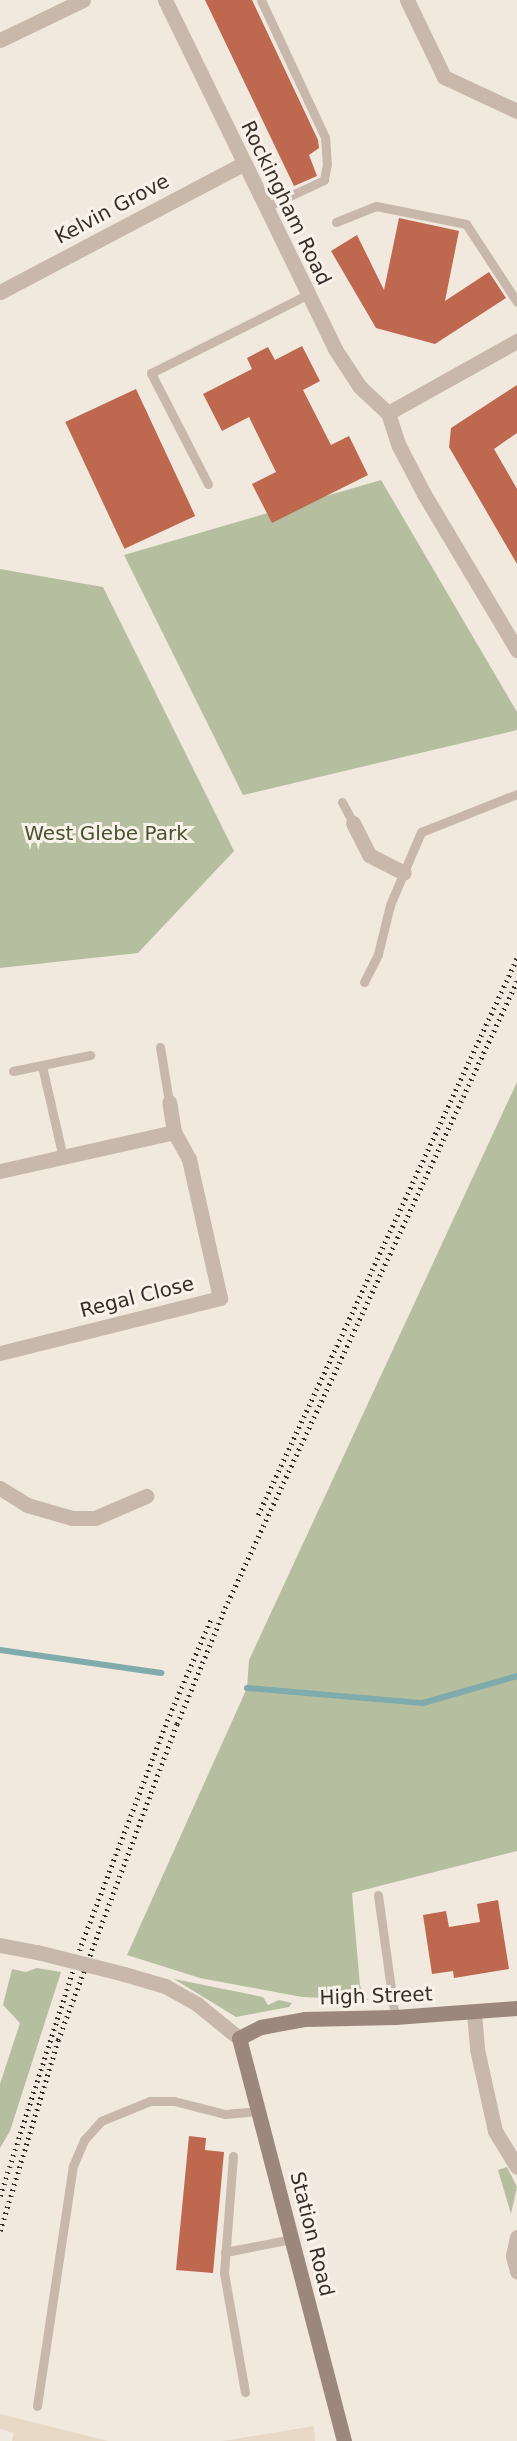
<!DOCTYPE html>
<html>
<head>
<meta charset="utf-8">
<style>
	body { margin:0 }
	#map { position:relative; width:517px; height:2441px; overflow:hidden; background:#f1e8de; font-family:"DejaVu Sans",sans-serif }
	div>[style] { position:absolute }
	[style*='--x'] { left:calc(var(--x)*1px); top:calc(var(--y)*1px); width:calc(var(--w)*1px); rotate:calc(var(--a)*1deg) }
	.green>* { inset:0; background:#b5bf9f }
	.plaza>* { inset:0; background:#e8d8c6 }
	.stream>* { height:6px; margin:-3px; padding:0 3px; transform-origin:3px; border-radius:3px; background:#7fabac }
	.building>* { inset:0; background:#be684f; transform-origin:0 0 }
	.service>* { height:9px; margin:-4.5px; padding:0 4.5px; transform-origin:4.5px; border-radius:4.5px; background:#c8b8ab }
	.minor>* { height:15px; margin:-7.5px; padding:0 7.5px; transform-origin:7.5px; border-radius:7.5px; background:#c8b8ab }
	.tertiary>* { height:15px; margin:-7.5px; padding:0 7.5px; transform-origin:7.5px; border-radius:7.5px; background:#c8b8ab }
	.secondary>* { height:15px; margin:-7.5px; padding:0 7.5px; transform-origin:7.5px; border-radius:7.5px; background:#9c877c }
	.rail>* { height:4.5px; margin-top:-2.25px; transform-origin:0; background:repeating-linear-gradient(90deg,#372d29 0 1.5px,transparent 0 6px) }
	.tertiary-bridge>* { height:15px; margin:-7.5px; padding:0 7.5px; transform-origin:7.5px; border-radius:7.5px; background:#c8b8ab }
	span { translate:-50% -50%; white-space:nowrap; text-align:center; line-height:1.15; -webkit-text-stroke:6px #f9f2ea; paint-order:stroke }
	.street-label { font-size:20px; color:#372d29 }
	.park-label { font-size:20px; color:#47532f }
</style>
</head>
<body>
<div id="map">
	<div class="green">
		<i style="clip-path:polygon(381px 480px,517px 712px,517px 730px,243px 795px,124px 555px)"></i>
		<i style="clip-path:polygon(0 569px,103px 587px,234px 851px,138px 953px,0 968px)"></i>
		<i style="clip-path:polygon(517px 1082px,517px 1851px,352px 1893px,360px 1986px,368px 2000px,302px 1997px,200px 1978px,127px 1955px,247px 1688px,249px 1660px)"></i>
		<i style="clip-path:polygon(37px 1968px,61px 1972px,10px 2131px,0 2148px,0 2084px,20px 2023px,3px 2005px,12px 1969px,26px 1972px)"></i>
		<i style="clip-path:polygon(174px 1979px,263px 1997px,268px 2005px,279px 2000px,292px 2003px,289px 2007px,236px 2017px)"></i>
		<i style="clip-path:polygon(507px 2167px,517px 2187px,511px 2214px,498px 2170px)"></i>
	</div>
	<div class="plaza">
		<i style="clip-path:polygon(0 2414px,108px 2441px,12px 2441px,14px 2433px,0 2429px)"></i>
		<i style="clip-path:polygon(314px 2426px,315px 2441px,223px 2441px)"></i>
	</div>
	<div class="stream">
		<i style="--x:0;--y:1650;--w:163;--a:8.1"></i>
		<i style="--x:247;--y:1688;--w:177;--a:4.9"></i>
		<i style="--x:423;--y:1703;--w:98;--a:-16"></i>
	</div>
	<div class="building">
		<i style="clip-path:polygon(205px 0,252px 0,318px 140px,319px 148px,309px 155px,317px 176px,294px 186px)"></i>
		<i style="clip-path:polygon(399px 218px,459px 231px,445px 301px,489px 272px,506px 298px,435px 344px,376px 328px,331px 251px,357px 235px,384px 290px)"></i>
		<i style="clip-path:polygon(302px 346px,320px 381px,303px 390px,331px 445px,349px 436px,368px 475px,272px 523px,252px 484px,276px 472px,249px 417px,222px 431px,203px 394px,252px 369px,247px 358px,268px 347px,275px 360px)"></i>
		<i style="clip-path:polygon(517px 385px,517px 433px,494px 449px,517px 489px,517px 564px,449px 447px,451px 428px)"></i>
		<i style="left:136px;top:389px;width:140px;height:78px;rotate:65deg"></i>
		<i style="clip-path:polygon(498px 1900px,509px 1969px,454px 1978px,453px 1971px,432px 1974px,423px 1915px,446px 1911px,449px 1927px,480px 1922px,477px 1904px)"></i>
		<i style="clip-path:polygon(189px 2136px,206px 2138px,205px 2150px,224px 2152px,213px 2273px,176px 2270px)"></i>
	</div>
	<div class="service">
		<i style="--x:261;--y:0;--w:151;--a:65"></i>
		<i style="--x:325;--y:137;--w:27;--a:86"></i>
		<i style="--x:327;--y:164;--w:16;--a:101"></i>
		<i style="--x:324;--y:180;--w:64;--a:155"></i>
		<i style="--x:336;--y:222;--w:43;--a:-21.8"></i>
		<i style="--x:376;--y:206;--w:92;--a:11.3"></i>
		<i style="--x:466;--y:224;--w:93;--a:56.8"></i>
		<i style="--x:208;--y:484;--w:125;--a:-117.2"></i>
		<i style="--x:151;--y:373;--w:174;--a:-26.6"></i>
		<i style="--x:342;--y:802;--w:24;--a:62"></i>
		<i style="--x:364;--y:982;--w:31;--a:-63"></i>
		<i style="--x:378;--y:954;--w:50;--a:-76.2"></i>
		<i style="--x:390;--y:905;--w:79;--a:-67"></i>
		<i style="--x:421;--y:832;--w:103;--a:-21.6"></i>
		<i style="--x:160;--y:1047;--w:56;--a:80.7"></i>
		<i style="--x:42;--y:1066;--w:94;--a:77.1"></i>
		<i style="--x:13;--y:1071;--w:79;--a:-11.7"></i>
		<i style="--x:378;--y:1895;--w:123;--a:82.1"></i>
		<i style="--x:233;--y:2156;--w:117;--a:94.4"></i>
		<i style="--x:224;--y:2273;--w:121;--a:80"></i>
		<i style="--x:225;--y:2252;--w:68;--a:-11"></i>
		<i style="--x:37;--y:2406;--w:243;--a:-81.5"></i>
		<i style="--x:73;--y:2166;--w:28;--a:-67"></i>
		<i style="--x:84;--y:2140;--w:25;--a:-48"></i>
		<i style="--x:101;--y:2121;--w:53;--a:-22.2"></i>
		<i style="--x:150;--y:2101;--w:24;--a:0"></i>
		<i style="--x:174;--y:2101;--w:53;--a:14.3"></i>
		<i style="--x:225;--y:2114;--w:35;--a:-5"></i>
	</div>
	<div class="minor">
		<i style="--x:407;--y:0;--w:85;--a:64.3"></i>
		<i style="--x:444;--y:77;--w:81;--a:25"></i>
		<i style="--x:0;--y:40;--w:92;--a:-25.7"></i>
		<i style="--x:0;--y:292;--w:275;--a:-27.8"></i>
		<i style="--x:388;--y:413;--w:148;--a:-29.2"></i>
		<i style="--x:353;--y:823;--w:36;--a:63"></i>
		<i style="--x:369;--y:855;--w:39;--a:27"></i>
		<i style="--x:0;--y:1171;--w:178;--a:-12.6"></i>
		<i style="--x:0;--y:1353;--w:227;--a:-14"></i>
		<i style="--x:220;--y:1298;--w:142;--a:-102.6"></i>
		<i style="--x:189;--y:1159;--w:31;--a:-119"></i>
		<i style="--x:174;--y:1132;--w:30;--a:-99"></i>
		<i style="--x:0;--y:1488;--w:32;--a:32"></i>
		<i style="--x:27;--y:1505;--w:47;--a:16.1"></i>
		<i style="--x:72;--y:1518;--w:23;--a:0"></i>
		<i style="--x:95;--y:1518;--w:56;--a:-23.3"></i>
		<i style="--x:474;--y:2013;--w:36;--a:85"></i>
		<i style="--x:477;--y:2049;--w:84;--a:77.6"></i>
		<i style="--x:495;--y:2131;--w:42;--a:58.6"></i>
		<i style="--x:517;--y:2237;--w:19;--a:102"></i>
		<i style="--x:513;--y:2256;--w:16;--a:75"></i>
	</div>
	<div class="tertiary">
		<i style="--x:165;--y:0;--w:388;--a:64"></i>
		<i style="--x:335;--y:349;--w:45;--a:56.7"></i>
		<i style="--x:360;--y:387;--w:38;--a:43"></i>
		<i style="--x:388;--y:413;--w:35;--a:72"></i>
		<i style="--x:399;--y:446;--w:54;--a:62.5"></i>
		<i style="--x:424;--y:494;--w:182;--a:59.2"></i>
		<i style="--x:0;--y:1945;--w:38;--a:11"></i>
		<i style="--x:124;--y:1974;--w:43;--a:16.3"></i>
		<i style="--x:165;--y:1986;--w:37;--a:29"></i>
		<i style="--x:197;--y:2004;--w:54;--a:39"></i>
	</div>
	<div class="secondary">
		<i style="--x:344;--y:2441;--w:416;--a:-104.6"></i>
		<i style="--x:239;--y:2038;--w:25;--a:-27"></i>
		<i style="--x:261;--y:2027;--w:45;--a:-10.3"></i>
		<i style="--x:305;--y:2019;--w:90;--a:-1.3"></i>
		<i style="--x:395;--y:2017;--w:122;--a:-4.2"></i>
	</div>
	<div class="rail">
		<i style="--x:258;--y:1515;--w:614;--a:-65.06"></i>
		<i style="--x:0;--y:2196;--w:264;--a:-72.1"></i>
		<i style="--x:81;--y:1945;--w:240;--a:-69"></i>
		<i style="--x:167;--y:1721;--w:111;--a:-66.7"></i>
		<i style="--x:0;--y:2231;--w:200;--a:-73.1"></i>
		<i style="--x:58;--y:2040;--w:338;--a:-69.4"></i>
		<i style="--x:177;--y:1724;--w:126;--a:-67.5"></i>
		<i style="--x:225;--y:1608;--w:692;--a:-65.03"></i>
	</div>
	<div class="tertiary-bridge">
		<i style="--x:37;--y:1952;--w:90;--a:14.2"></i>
	</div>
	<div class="street-label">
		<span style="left:286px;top:203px;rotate:64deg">Rockingham Road</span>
		<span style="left:112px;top:209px;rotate:-28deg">Kelvin Grove</span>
		<span style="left:137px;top:1297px;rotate:-14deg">Regal Close</span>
		<span style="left:376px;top:1996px;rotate:-2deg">High Street</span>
		<span style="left:312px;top:2234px;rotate:76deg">Station Road</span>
	</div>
	<div class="park-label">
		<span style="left:106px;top:833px">West Glebe Park</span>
	</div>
</div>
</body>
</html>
